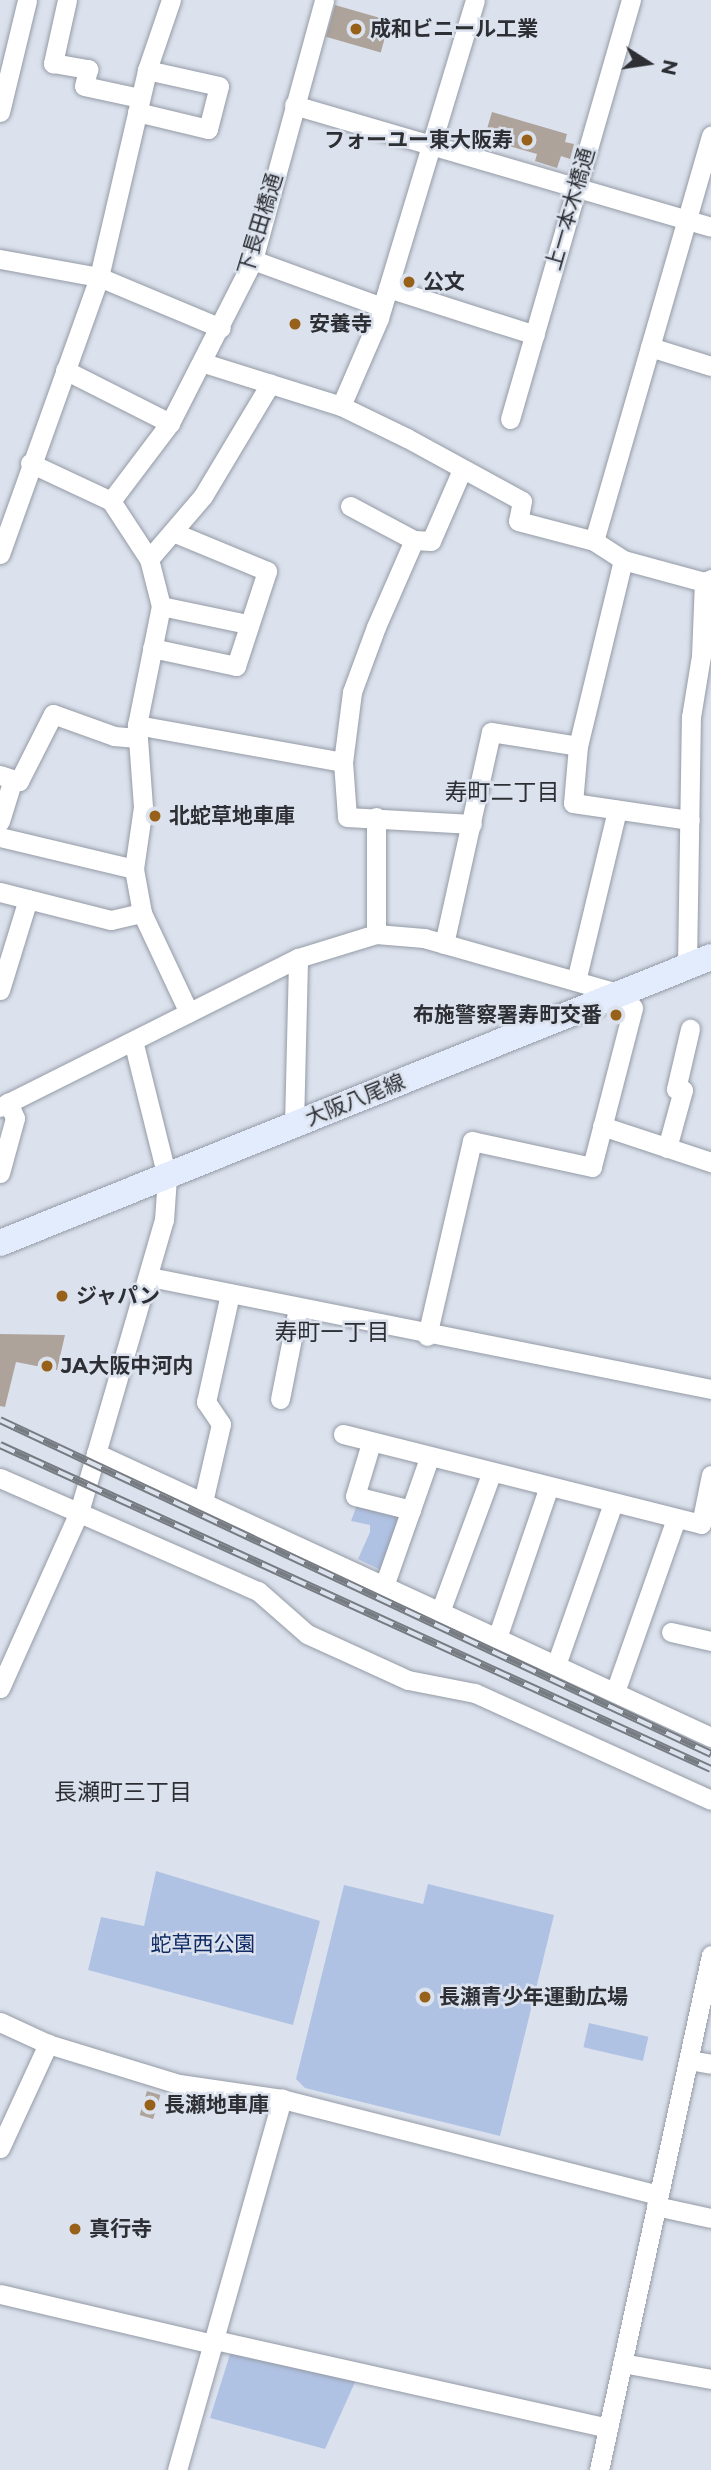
<!DOCTYPE html>
<html>
<head>
<meta charset="utf-8">
<style>
	body { margin:0 }
	#map { position:relative; width:711px; height:2470px; overflow:hidden; background:#dbe2ed; font-family:Montserrat,"Noto Sans JP",sans-serif }
	div>[style] { position:absolute }
	[style*='--x'] { left:calc(var(--x)*1px); top:calc(var(--y)*1px); width:calc(var(--w)*1px); rotate:calc(var(--a)*1deg) }
	.green>* { inset:0; background:#b0c2e3; transform-origin:0 0 }
	.building>* { inset:0; background:#ada39a; transform-origin:0 0 }
	.roads { filter:drop-shadow(0 0 2px #959ba6) drop-shadow(0 0 2px #959ba6) }
	.street>* { height:19px; margin:-9.5px; padding:0 9.5px; transform-origin:9.5px; border-radius:9.5px; background:#fff }
	.secondary>* { height:26px; margin:-13px; padding:0 13px; transform-origin:13px; border-radius:13px; background:#e3ecfc }
	.rail>* { height:8px; margin-top:-4px; transform-origin:0; background:repeating-linear-gradient(90deg,#dbe2ed 0 16px,#777b82 0 32px); box-sizing:border-box; border-block:2px solid #777b82 }
	.dots>* { width:19px; height:19px; translate:-50% -50%; box-sizing:border-box; border:4px solid #dbe2ed; border-radius:50% }
	span { translate:-50% -50%; white-space:nowrap; text-align:center; line-height:1.15; -webkit-text-stroke:5px #dbe2ed; paint-order:stroke }
	.poi-label { font-size:21px; color:#2d2f34; font-weight:700 }
	.left { translate:0 -50%; text-align:left }
	.right { translate:-100% -50%; text-align:right }
	.street-label { font-size:21px; color:#2d2f34 }
	.park-label { font-size:21px; color:#0f2a64 }
	.neighbourhood-label { font-size:23px; color:#2d2f34 }
	.north { position:absolute; left:613px; top:28px; width:70px; height:70px; -webkit-text-stroke:5px #dbe2ed; paint-order:stroke; rotate:102deg; font-size:19px; font-weight:700; line-height:28px; text-align:center; color:#2d2f34 }
	.north::after { content:''; display:block; margin:auto; width:24px; height:32px; background:#2d2f34; clip-path:polygon(50% 0,100% 100%,50% 72%,0 100%) }
</style>
</head>
<body>
<div id="map">
	<div class="green">
		<i style="clip-path:polygon(357px 1505px,399px 1517px,383px 1571px,358px 1559px,370px 1532px,370px 1525px,351px 1521px)"></i>
		<i style="clip-path:polygon(156px 1871px,320px 1921px,293px 2025px,88px 1970px,101px 1917px,144px 1926px)"></i>
		<i style="clip-path:polygon(428px 1884px,554px 1915px,500px 2136px,305px 2088px,296px 2079px,344px 1885px,423px 1904px)"></i>
		<i style="left:589px;top:2023px;width:61px;height:25px;rotate:13deg"></i>
		<i style="clip-path:polygon(231px 2351px,356px 2380px,325px 2449px,210px 2418px)"></i>
	</div>
	<div class="building">
		<i style="left:335px;top:5px;width:57px;height:33px;rotate:16deg"></i>
		<i style="clip-path:polygon(492px 112px,567px 134px,565px 142px,574px 144px,570px 159px,561px 156px,557px 168px,535px 161px,537px 154px,484px 139px)"></i>
		<i style="clip-path:polygon(0 1334px,65px 1335px,57px 1370px,16px 1362px,5px 1407px,0 1406px)"></i>
		<i style="left:147px;top:2091px;width:14px;height:25px;rotate:17deg"></i>
	</div>
	<div class="roads">
		<div class="street">
			<i style="--x:67;--y:0;--w:65;--a:102.5"></i>
			<i style="--x:53;--y:63;--w:36;--a:10"></i>
			<i style="--x:88;--y:69;--w:17;--a:103"></i>
			<i style="--x:84;--y:86;--w:57;--a:12.1"></i>
			<i style="--x:294;--y:105;--w:434;--a:16.3"></i>
			<i style="--x:0;--y:112;--w:115;--a:-76.4"></i>
			<i style="--x:137;--y:112;--w:73;--a:13.5"></i>
			<i style="--x:208;--y:129;--w:44;--a:-75.7"></i>
			<i style="--x:219;--y:86;--w:74;--a:-167.5"></i>
			<i style="--x:0;--y:259;--w:101;--a:10.3"></i>
			<i style="--x:99;--y:277;--w:132;--a:22.7"></i>
			<i style="--x:253;--y:260;--w:137;--a:20"></i>
			<i style="--x:388;--y:288;--w:154;--a:17.7"></i>
			<i style="--x:650;--y:347;--w:64;--a:17.3"></i>
			<i style="--x:204;--y:363;--w:144;--a:17.4"></i>
			<i style="--x:341;--y:406;--w:73;--a:25.9"></i>
			<i style="--x:407;--y:438;--w:131;--a:28.7"></i>
			<i style="--x:522;--y:501;--w:20;--a:101"></i>
			<i style="--x:518;--y:521;--w:79;--a:14.7"></i>
			<i style="--x:594;--y:541;--w:35;--a:33"></i>
			<i style="--x:623;--y:560;--w:84;--a:15.2"></i>
			<i style="--x:65;--y:370;--w:118;--a:26.8"></i>
			<i style="--x:341;--y:406;--w:96;--a:-66.6"></i>
			<i style="--x:379;--y:318;--w:332;--a:-73.2"></i>
			<i style="--x:510;--y:419;--w:436;--a:-73.9"></i>
			<i style="--x:30;--y:463;--w:89;--a:25.1"></i>
			<i style="--x:111;--y:501;--w:69;--a:56.8"></i>
			<i style="--x:149;--y:559;--w:49;--a:75.7"></i>
			<i style="--x:161;--y:606;--w:121;--a:101.4"></i>
			<i style="--x:137;--y:725;--w:82;--a:85.8"></i>
			<i style="--x:143;--y:807;--w:63;--a:98.3"></i>
			<i style="--x:134;--y:869;--w:45;--a:79.7"></i>
			<i style="--x:142;--y:913;--w:110;--a:64.8"></i>
			<i style="--x:461;--y:472;--w:75;--a:113.5"></i>
			<i style="--x:431;--y:541;--w:17;--a:-177"></i>
			<i style="--x:414;--y:540;--w:95;--a:113.6"></i>
			<i style="--x:376;--y:627;--w:69;--a:110.3"></i>
			<i style="--x:352;--y:692;--w:71;--a:97.3"></i>
			<i style="--x:343;--y:762;--w:55;--a:85.8"></i>
			<i style="--x:347;--y:817;--w:125;--a:3.2"></i>
			<i style="--x:111;--y:501;--w:98;--a:-52.9"></i>
			<i style="--x:170;--y:423;--w:183;--a:-63"></i>
			<i style="--x:253;--y:260;--w:270;--a:-74.7"></i>
			<i style="--x:350;--y:506;--w:72;--a:28"></i>
			<i style="--x:594;--y:541;--w:422;--a:-73.9"></i>
			<i style="--x:0;--y:554;--w:294;--a:-70.3"></i>
			<i style="--x:99;--y:277;--w:212;--a:-76.9"></i>
			<i style="--x:147;--y:70;--w:74;--a:-71.1"></i>
			<i style="--x:149;--y:559;--w:83;--a:-49.4"></i>
			<i style="--x:203;--y:496;--w:131;--a:-59.1"></i>
			<i style="--x:623;--y:560;--w:191;--a:103.6"></i>
			<i style="--x:578;--y:746;--w:57;--a:95"></i>
			<i style="--x:573;--y:803;--w:118;--a:8.3"></i>
			<i style="--x:161;--y:606;--w:88;--a:11.8"></i>
			<i style="--x:152;--y:648;--w:86;--a:12.1"></i>
			<i style="--x:236;--y:666;--w:100;--a:-71.9"></i>
			<i style="--x:267;--y:571;--w:102;--a:-157.5"></i>
			<i style="--x:137;--y:725;--w:209;--a:10.2"></i>
			<i style="--x:0;--y:775;--w:20;--a:18"></i>
			<i style="--x:19;--y:781;--w:75;--a:-63.1"></i>
			<i style="--x:53;--y:714;--w:65;--a:19.8"></i>
			<i style="--x:114;--y:736;--w:23;--a:5"></i>
			<i style="--x:376;--y:817;--w:117;--a:90"></i>
			<i style="--x:0;--y:821;--w:44;--a:-72.8"></i>
			<i style="--x:0;--y:837;--w:138;--a:13.4"></i>
			<i style="--x:0;--y:892;--w:114;--a:14.2"></i>
			<i style="--x:111;--y:920;--w:32;--a:-13"></i>
			<i style="--x:444;--y:944;--w:217;--a:-77.5"></i>
			<i style="--x:491;--y:732;--w:88;--a:9.1"></i>
			<i style="--x:687;--y:966;--w:249;--a:-89.1"></i>
			<i style="--x:691;--y:717;--w:62;--a:-80.7"></i>
			<i style="--x:701;--y:656;--w:74;--a:-87.7"></i>
			<i style="--x:704;--y:582;--w:8;--a:-23"></i>
			<i style="--x:576;--y:981;--w:176;--a:-76.5"></i>
			<i style="--x:0;--y:990;--w:95;--a:-72.9"></i>
			<i style="--x:0;--y:1107;--w:333;--a:-26.6"></i>
			<i style="--x:298;--y:958;--w:82;--a:-17.1"></i>
			<i style="--x:376;--y:934;--w:48;--a:4.8"></i>
			<i style="--x:424;--y:938;--w:205;--a:15.9"></i>
			<i style="--x:621;--y:994;--w:18;--a:49"></i>
			<i style="--x:633;--y:1008;--w:164;--a:104.5"></i>
			<i style="--x:592;--y:1167;--w:123;--a:-167.8"></i>
			<i style="--x:472;--y:1141;--w:200;--a:103"></i>
			<i style="--x:294;--y:1125;--w:167;--a:-88.6"></i>
			<i style="--x:602;--y:1126;--w:115;--a:18.3"></i>
			<i style="--x:667;--y:1148;--w:60;--a:-74.6"></i>
			<i style="--x:683;--y:1090;--w:7;--a:-172"></i>
			<i style="--x:676;--y:1089;--w:62;--a:-76.9"></i>
			<i style="--x:0;--y:1173;--w:57;--a:-74.7"></i>
			<i style="--x:15;--y:1118;--w:17;--a:-114"></i>
			<i style="--x:150;--y:1277;--w:572;--a:11.29"></i>
			<i style="--x:280;--y:1399;--w:93;--a:-78.8"></i>
			<i style="--x:343;--y:1434;--w:369;--a:14.1"></i>
			<i style="--x:701;--y:1524;--w:50;--a:-78.5"></i>
			<i style="--x:371;--y:1443;--w:55;--a:106.8"></i>
			<i style="--x:355;--y:1496;--w:58;--a:14"></i>
			<i style="--x:96;--y:1453;--w:677;--a:24.79"></i>
			<i style="--x:0;--y:1478;--w:282;--a:23.7"></i>
			<i style="--x:258;--y:1591;--w:65;--a:41.3"></i>
			<i style="--x:307;--y:1634;--w:111;--a:24.5"></i>
			<i style="--x:408;--y:1680;--w:68;--a:11"></i>
			<i style="--x:475;--y:1693;--w:259;--a:24.4"></i>
			<i style="--x:203;--y:1502;--w:80;--a:-77"></i>
			<i style="--x:221;--y:1424;--w:27;--a:-124"></i>
			<i style="--x:206;--y:1402;--w:111;--a:-77.5"></i>
			<i style="--x:384;--y:1586;--w:136;--a:-70.6"></i>
			<i style="--x:440;--y:1612;--w:147;--a:-69.7"></i>
			<i style="--x:671;--y:1632;--w:41;--a:12.7"></i>
			<i style="--x:497;--y:1638;--w:157;--a:-71.1"></i>
			<i style="--x:556;--y:1665;--w:169;--a:-70.6"></i>
			<i style="--x:0;--y:1688;--w:193;--a:-65.8"></i>
			<i style="--x:79;--y:1512;--w:304;--a:-73.8"></i>
			<i style="--x:164;--y:1220;--w:43;--a:-86"></i>
			<i style="--x:167;--y:1177;--w:140;--a:-104"></i>
			<i style="--x:615;--y:1692;--w:183;--a:-70.6"></i>
			<i style="--x:0;--y:2022;--w:53;--a:24.6"></i>
			<i style="--x:48;--y:2044;--w:137;--a:17"></i>
			<i style="--x:179;--y:2084;--w:104;--a:8.3"></i>
			<i style="--x:282;--y:2099;--w:388;--a:14.3"></i>
			<i style="--x:689;--y:2060;--w:22;--a:10"></i>
			<i style="--x:0;--y:2148;--w:115;--a:-65.2"></i>
			<i style="--x:656;--y:2206;--w:56;--a:12.3"></i>
			<i style="--x:0;--y:2294;--w:220;--a:13.2"></i>
			<i style="--x:215;--y:2340;--w:403;--a:12.6"></i>
			<i style="--x:622;--y:2363;--w:90;--a:10.2"></i>
			<i style="--x:177;--y:2470;--w:386;--a:-74.2"></i>
			<i style="--x:599;--y:2470;--w:527;--a:-77.73"></i>
		</div>
		<div class="secondary">
			<i style="--x:0;--y:1243;--w:766;--a:-21.91"></i>
		</div>
	</div>
	<div class="rail">
		<i style="--x:0;--y:1420;--w:786;--a:25.16"></i>
		<i style="--x:0;--y:1445;--w:781;--a:24.5"></i>
	</div>
	<div class="dots">
		<i style="left:356px;top:29px;background:#98611a"></i>
		<i style="left:527px;top:140px;background:#98611a"></i>
		<i style="left:409px;top:282px;background:#98611a"></i>
		<i style="left:295px;top:324px;background:#98611a"></i>
		<i style="left:155px;top:816px;background:#98611a"></i>
		<i style="left:616px;top:1015px;background:#98611a"></i>
		<i style="left:62px;top:1296px;background:#98611a"></i>
		<i style="left:47px;top:1366px;background:#98611a"></i>
		<i style="left:425px;top:1997px;background:#98611a"></i>
		<i style="left:150px;top:2105px;background:#98611a"></i>
		<i style="left:75px;top:2229px;background:#98611a"></i>
	</div>
	<div class="poi-label">
		<span class="left" style="left:370px;top:29px">成和ビニール工業</span>
		<span class="right" style="left:513px;top:140px">フォーユー東大阪寿</span>
		<span class="left" style="left:423px;top:282px">公文</span>
		<span class="left" style="left:309px;top:324px">安養寺</span>
		<span class="left" style="left:169px;top:816px">北蛇草地車庫</span>
		<span class="right" style="left:602px;top:1015px">布施警察署寿町交番</span>
		<span class="left" style="left:76px;top:1296px">ジャパン</span>
		<span class="left" style="left:61px;top:1366px">JA大阪中河内</span>
		<span class="left" style="left:439px;top:1997px">長瀬青少年運動広場</span>
		<span class="left" style="left:164px;top:2105px">長瀬地車庫</span>
		<span class="left" style="left:89px;top:2229px">真行寺</span>
	</div>
	<div class="street-label">
		<span style="left:570px;top:209px;rotate:-74deg">上一本木橋通</span>
		<span style="left:260px;top:224px;rotate:-73deg">下長田橋通</span>
		<span style="left:355px;top:1100px;rotate:-22deg">大阪八尾線</span>
	</div>
	<div class="park-label">
		<span style="left:203px;top:1944px">蛇草西公園</span>
	</div>
	<div class="neighbourhood-label">
		<span style="left:502px;top:792px">寿町二丁目</span>
		<span style="left:332px;top:1332px">寿町一丁目</span>
		<span style="left:123px;top:1792px">長瀬町三丁目</span>
	</div>
	<div class="north">N</div>
</div>
</body>
</html>
